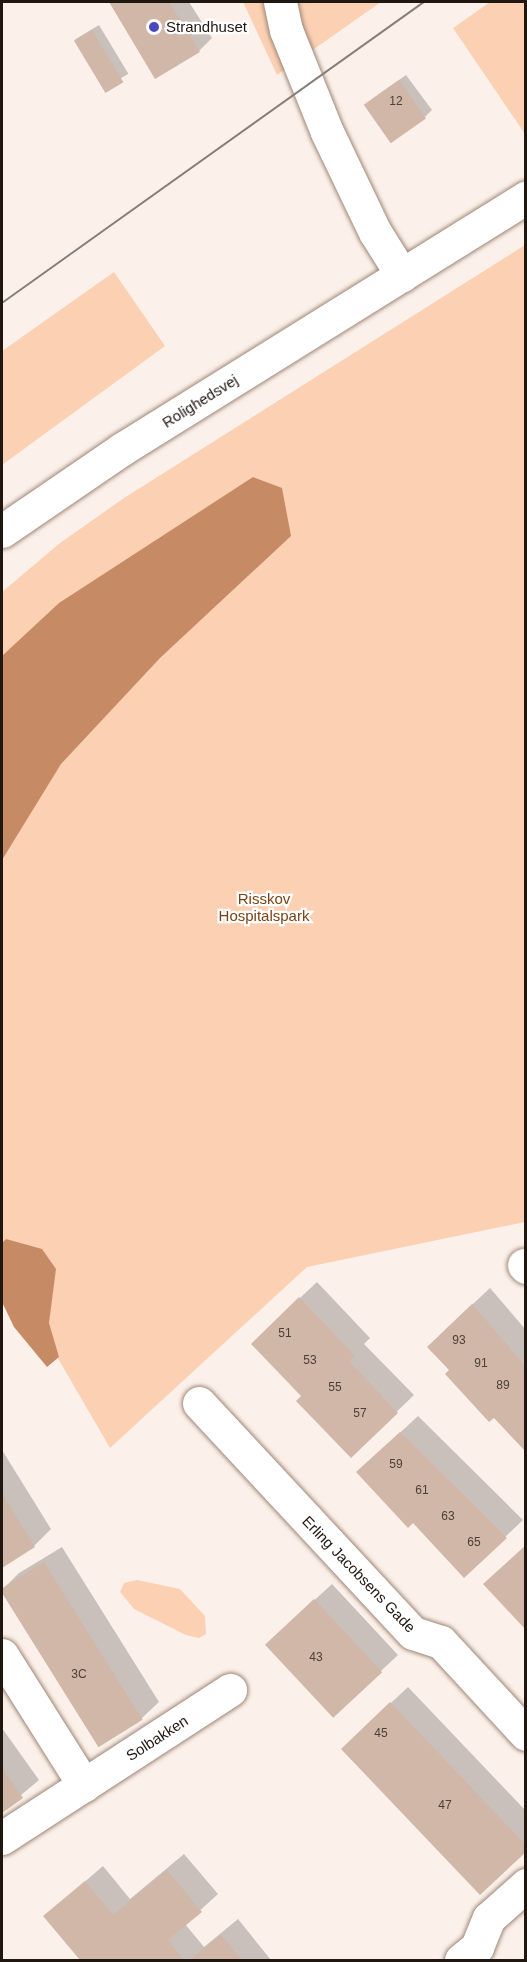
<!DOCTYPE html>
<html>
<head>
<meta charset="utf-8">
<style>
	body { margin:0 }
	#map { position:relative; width:527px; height:1962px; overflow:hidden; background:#fcf1ea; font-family:Helvetica,sans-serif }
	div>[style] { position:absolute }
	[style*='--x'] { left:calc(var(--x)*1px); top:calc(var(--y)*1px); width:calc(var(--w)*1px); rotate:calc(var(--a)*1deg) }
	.green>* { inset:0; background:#fcd0b3 }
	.water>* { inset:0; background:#c68b64 }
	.shadow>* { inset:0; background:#0003; transform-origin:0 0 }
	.building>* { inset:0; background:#d0b7a7; transform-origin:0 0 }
	.roads { filter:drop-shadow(0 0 2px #9e8677) drop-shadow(0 0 2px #9e8677) }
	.minor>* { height:33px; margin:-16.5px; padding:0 16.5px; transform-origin:16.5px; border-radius:16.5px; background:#fff }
	.tertiary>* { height:33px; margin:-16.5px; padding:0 16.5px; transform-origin:16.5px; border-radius:16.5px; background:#fff }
	.tram>* { height:1.5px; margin:-0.75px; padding:0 0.75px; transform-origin:0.75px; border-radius:0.75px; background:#887e78 }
	.dots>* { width:16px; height:16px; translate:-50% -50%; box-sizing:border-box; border:3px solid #fff; border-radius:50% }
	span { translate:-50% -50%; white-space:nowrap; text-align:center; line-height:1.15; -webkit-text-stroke:4.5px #fff; paint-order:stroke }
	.number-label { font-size:12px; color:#4c3f36 }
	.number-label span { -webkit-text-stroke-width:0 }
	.poi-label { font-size:15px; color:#201711 }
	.left { translate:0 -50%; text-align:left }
	.street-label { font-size:15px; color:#201711 }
	.park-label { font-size:15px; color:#7a4215 }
	.frame { position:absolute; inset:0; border:3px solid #201711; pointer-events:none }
</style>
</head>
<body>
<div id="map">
	<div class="green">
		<i style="clip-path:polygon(243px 2px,381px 2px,277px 75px)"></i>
		<i style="clip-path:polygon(490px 2px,525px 2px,525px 134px,453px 28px)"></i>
		<i style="clip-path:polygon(525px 245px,525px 1222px,307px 1267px,110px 1448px,2px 1262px,2px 592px,60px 543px,124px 498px)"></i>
		<i style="clip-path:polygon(114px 272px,165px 346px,2px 465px,2px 351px)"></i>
		<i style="clip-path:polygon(137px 1580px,180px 1589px,205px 1616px,206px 1634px,199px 1638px,186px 1635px,134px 1609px,120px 1592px,124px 1583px)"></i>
	</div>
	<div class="water">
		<i style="clip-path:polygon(253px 477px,282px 488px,291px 536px,160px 658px,61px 764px,2px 860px,2px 656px,59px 603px)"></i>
		<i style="clip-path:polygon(6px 1239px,42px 1249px,56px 1269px,49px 1323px,59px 1357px,47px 1367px,14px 1327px,2px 1302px,2px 1243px)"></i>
	</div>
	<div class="shadow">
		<i style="clip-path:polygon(111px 2px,189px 2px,212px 38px,199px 51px)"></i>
		<i style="left:99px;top:25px;width:57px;height:28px;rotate:59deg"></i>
		<i style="clip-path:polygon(406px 75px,432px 110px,425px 117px,372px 99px)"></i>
		<i style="clip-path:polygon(317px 1282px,370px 1338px,364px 1344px,414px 1395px,351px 1456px,303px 1396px,269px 1327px)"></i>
		<i style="clip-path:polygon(490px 1288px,526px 1330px,526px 1447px,451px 1370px,445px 1330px)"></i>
		<i style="clip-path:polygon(418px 1416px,523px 1520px,464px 1576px,375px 1456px)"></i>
		<i style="clip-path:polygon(2px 1450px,51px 1529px,34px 1546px,2px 1566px)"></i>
		<i style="clip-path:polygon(62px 1547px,159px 1702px,142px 1718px,99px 1745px,2px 1590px,19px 1573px)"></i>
		<i style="clip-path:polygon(332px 1584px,398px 1655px,333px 1716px,284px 1628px)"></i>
		<i style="clip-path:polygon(408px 1687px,526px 1811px,526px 1850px,360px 1732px)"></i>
		<i style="clip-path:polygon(2px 1728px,39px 1780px,2px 1811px)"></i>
		<i style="clip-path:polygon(184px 1854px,218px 1894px,185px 1924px,204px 1947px,238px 1919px,271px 1960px,82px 1960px,45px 1916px,103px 1866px,130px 1899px)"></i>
	</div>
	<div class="building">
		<i style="clip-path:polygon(109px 2px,169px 2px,200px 52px,155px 79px)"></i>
		<i style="left:92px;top:30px;width:61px;height:21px;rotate:59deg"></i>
		<i style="left:399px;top:80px;width:47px;height:43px;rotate:55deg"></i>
		<i style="clip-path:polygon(299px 1297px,355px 1356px,349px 1361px,398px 1413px,351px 1458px,296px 1401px,301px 1396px,251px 1344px)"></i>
		<i style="clip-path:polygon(472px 1304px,526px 1367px,526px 1452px,494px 1418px,489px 1422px,445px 1374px,449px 1370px,427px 1347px)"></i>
		<i style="clip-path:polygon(400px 1432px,507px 1538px,464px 1578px,413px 1523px,408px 1528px,356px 1472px)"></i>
		<i style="clip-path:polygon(2px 1493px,35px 1547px,2px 1568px)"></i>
		<i style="clip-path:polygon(526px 1545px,526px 1630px,483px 1584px)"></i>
		<i style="left:44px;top:1562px;width:186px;height:52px;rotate:58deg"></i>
		<i style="left:314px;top:1599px;width:100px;height:67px;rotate:47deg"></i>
		<i style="clip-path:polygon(390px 1702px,526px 1845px,526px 1852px,480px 1895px,341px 1749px)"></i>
		<i style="clip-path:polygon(2px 1768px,23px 1798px,2px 1813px)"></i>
		<i style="clip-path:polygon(167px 1870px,202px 1912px,168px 1940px,184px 1960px,80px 1960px,43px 1916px,85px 1881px,113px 1915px)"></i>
		<i style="clip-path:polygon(221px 1935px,242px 1960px,189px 1960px)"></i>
	</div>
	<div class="roads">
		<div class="minor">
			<i style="--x:280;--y:2;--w:29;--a:78"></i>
			<i style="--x:286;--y:30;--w:110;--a:68.1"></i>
			<i style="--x:327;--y:132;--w:111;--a:64.4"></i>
			<i style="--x:375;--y:232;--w:51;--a:57.9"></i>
			<i style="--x:524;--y:1265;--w:3;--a:45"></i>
			<i style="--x:199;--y:1403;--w:314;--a:47.1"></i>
			<i style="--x:413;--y:1633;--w:29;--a:18"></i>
			<i style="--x:441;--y:1642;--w:125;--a:47.3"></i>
			<i style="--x:2;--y:1655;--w:154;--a:57.8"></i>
			<i style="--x:2;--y:1838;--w:272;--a:-33"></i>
			<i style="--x:461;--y:1960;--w:21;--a:-39"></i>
			<i style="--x:477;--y:1947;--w:31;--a:-68"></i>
			<i style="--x:489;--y:1918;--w:50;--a:-41.7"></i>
		</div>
		<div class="tertiary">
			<i style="--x:2;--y:531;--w:145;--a:-34.3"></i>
			<i style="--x:122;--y:449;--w:476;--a:-31.9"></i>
		</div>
	</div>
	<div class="tram">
		<i style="--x:2;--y:303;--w:518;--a:-35.5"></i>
	</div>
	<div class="dots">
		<i style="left:154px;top:27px;background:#4b47bd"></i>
	</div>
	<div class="number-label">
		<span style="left:396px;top:102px">12</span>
		<span style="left:285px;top:1334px">51</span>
		<span style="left:459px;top:1341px">93</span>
		<span style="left:310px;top:1361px">53</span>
		<span style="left:481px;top:1364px">91</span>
		<span style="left:503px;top:1386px">89</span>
		<span style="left:335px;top:1388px">55</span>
		<span style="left:360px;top:1414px">57</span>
		<span style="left:396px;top:1465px">59</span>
		<span style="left:422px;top:1491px">61</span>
		<span style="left:448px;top:1517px">63</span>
		<span style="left:474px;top:1543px">65</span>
		<span style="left:316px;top:1658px">43</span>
		<span style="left:79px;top:1675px">3C</span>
		<span style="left:381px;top:1734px">45</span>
		<span style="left:445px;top:1806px">47</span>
	</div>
	<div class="poi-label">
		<span class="left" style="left:166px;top:27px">Strandhuset</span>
	</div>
	<div class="street-label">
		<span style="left:200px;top:401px;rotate:-32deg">Rolighedsvej</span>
		<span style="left:359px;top:1574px;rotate:46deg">Erling Jacobsens Gade</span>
		<span style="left:157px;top:1738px;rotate:-33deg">Solbakken</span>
	</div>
	<div class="park-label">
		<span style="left:264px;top:907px">Risskov<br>Hospitalspark</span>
	</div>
	<div class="frame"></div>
</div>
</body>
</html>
